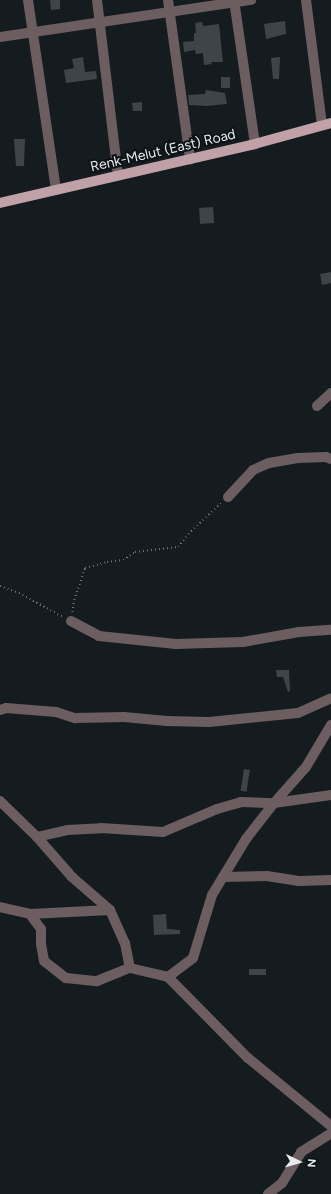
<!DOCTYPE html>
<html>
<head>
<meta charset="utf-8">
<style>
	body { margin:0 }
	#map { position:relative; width:331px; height:1194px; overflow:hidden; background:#151c1f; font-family:Figtree,sans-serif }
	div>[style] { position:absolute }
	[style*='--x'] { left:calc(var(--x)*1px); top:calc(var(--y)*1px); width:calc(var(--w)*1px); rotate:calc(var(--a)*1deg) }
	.building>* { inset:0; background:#3e4549; transform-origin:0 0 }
	.path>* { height:1.5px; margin-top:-0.75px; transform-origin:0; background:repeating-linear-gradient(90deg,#6c7174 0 1px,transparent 0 4px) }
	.minor>* { height:10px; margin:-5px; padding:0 5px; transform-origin:5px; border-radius:5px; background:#6c5d61 }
	.primary>* { height:10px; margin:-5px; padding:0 5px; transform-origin:5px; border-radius:5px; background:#c1a1a8 }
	span { translate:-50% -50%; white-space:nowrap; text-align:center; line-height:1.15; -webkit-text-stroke:4px #0c1316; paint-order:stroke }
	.street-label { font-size:14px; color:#e7ebed }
	.north { position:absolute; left:279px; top:1142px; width:40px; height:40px; -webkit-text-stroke:3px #0c1316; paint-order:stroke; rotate:95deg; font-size:11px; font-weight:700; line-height:16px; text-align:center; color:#e7ebed }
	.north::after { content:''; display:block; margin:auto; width:14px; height:18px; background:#e7ebed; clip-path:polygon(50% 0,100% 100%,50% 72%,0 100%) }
</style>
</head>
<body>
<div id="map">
	<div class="building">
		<i style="clip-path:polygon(50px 0,60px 0,60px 9px,51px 10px)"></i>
		<i style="clip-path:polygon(285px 21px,286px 34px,266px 39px,264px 24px)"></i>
		<i style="clip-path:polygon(202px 22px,203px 26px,219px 24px,223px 62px,211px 62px,212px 64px,204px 65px,203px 53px,196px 54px,195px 50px,184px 52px,183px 42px,194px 41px,194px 33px,196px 33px,195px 23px)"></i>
		<i style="clip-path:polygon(83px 57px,85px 72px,96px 71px,97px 79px,66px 83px,64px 70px,74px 68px,72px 59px)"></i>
		<i style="clip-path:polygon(280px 57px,279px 79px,273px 79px,271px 58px)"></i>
		<i style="left:221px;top:77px;width:9px;height:11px"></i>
		<i style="clip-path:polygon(206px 90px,225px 93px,227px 104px,207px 106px,189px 105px,188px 95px,205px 94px)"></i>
		<i style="clip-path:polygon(142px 102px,142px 111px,133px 111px,132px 103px)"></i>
		<i style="clip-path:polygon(14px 139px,25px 139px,24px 166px,16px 166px)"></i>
		<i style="left:213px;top:207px;width:16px;height:14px;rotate:86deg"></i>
		<i style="clip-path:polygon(331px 272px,331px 283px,322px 285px,320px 274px)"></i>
		<i style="clip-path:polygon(276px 670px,289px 670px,290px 691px,288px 692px,283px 677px,277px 677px)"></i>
		<i style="left:244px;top:769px;width:6px;height:22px;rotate:9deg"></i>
		<i style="clip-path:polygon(166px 914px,167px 929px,180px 930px,180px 934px,154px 935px,153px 915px)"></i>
		<i style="left:266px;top:969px;width:6px;height:17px;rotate:90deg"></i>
	</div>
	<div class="path">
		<i style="--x:0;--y:586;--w:20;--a:20"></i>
		<i style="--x:19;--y:593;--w:50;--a:28.6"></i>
		<i style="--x:72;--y:612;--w:12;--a:-81"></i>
		<i style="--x:74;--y:600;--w:34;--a:-71"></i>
		<i style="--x:85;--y:568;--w:23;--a:-15"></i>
		<i style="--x:107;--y:562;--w:16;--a:-7"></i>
		<i style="--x:123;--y:560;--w:14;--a:-34"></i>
		<i style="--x:135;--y:552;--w:43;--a:-6.6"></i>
		<i style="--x:178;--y:547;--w:16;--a:-52"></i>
		<i style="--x:188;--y:534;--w:45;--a:-43.2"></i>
	</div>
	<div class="minor">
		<i style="--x:28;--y:0;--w:192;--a:81.6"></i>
		<i style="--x:97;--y:0;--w:176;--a:83.2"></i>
		<i style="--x:168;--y:0;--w:161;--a:82.1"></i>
		<i style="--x:234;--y:0;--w:146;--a:81.7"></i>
		<i style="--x:306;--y:0;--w:126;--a:82.7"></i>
		<i style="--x:0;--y:37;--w:254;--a:-8.4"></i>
		<i style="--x:317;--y:406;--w:19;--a:-43"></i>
		<i style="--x:228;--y:497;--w:37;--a:-47"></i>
		<i style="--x:253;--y:470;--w:17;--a:-24"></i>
		<i style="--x:269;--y:463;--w:29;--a:-10"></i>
		<i style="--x:298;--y:458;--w:28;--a:-2"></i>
		<i style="--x:326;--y:457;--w:5;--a:22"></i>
		<i style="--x:71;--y:621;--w:32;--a:28"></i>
		<i style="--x:99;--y:636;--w:77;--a:5.9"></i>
		<i style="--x:176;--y:644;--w:67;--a:-1.7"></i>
		<i style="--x:243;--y:642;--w:57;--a:-10.1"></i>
		<i style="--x:299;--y:632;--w:32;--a:-4"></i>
		<i style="--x:0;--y:710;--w:6;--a:-18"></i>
		<i style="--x:6;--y:708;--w:50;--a:4.6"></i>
		<i style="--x:56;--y:712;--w:20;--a:18"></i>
		<i style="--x:75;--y:718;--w:49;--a:-1.2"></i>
		<i style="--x:124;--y:717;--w:43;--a:5.3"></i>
		<i style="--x:167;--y:721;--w:42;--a:1.4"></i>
		<i style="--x:209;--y:722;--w:89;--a:-5.8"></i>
		<i style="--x:298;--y:713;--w:36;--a:-24"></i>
		<i style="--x:0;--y:801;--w:52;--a:44.2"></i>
		<i style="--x:37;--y:837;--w:53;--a:48.8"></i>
		<i style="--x:72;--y:877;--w:50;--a:41"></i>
		<i style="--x:110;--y:910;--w:36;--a:66"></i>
		<i style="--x:125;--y:943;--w:25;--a:79"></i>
		<i style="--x:130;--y:968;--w:39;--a:13"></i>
		<i style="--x:168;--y:977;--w:114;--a:45.4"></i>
		<i style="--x:248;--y:1058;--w:107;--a:39.3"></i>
		<i style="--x:37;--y:837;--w:31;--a:-13"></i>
		<i style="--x:67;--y:830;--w:34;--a:-3"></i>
		<i style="--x:101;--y:828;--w:62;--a:3.7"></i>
		<i style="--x:163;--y:832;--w:59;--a:-23.1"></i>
		<i style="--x:217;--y:809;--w:25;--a:-16"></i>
		<i style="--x:241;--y:802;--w:33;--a:2"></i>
		<i style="--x:274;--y:803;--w:58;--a:-8"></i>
		<i style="--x:223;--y:877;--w:44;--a:-1.3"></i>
		<i style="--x:267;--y:876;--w:32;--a:9"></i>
		<i style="--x:299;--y:881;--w:32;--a:-2"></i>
		<i style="--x:0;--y:907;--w:31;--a:13"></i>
		<i style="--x:30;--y:914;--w:80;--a:-2.9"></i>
		<i style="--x:30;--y:914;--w:19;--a:54"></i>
		<i style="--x:41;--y:929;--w:15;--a:90"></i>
		<i style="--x:41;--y:944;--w:17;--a:80"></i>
		<i style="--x:44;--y:961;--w:28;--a:38"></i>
		<i style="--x:66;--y:978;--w:31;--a:6"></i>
		<i style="--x:97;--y:981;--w:35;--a:-22"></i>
		<i style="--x:168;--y:977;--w:31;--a:-37"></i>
		<i style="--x:193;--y:958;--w:66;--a:-73.2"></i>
		<i style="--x:212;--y:895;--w:66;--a:-58.7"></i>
		<i style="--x:246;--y:839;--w:46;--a:-52.1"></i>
		<i style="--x:274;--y:803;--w:48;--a:-48.4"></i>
		<i style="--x:306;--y:767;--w:49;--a:-59.2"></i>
		<i style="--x:268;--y:1194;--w:18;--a:-38"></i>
		<i style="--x:282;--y:1183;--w:36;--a:-58"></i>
		<i style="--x:301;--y:1152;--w:36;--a:-32"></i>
	</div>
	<div class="primary">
		<i style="--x:0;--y:203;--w:258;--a:-13"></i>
		<i style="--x:251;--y:145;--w:83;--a:-15.4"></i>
	</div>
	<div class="street-label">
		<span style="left:163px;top:151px;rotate:-13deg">Renk-Melut (East) Road</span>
	</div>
	<div class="north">N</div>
</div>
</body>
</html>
